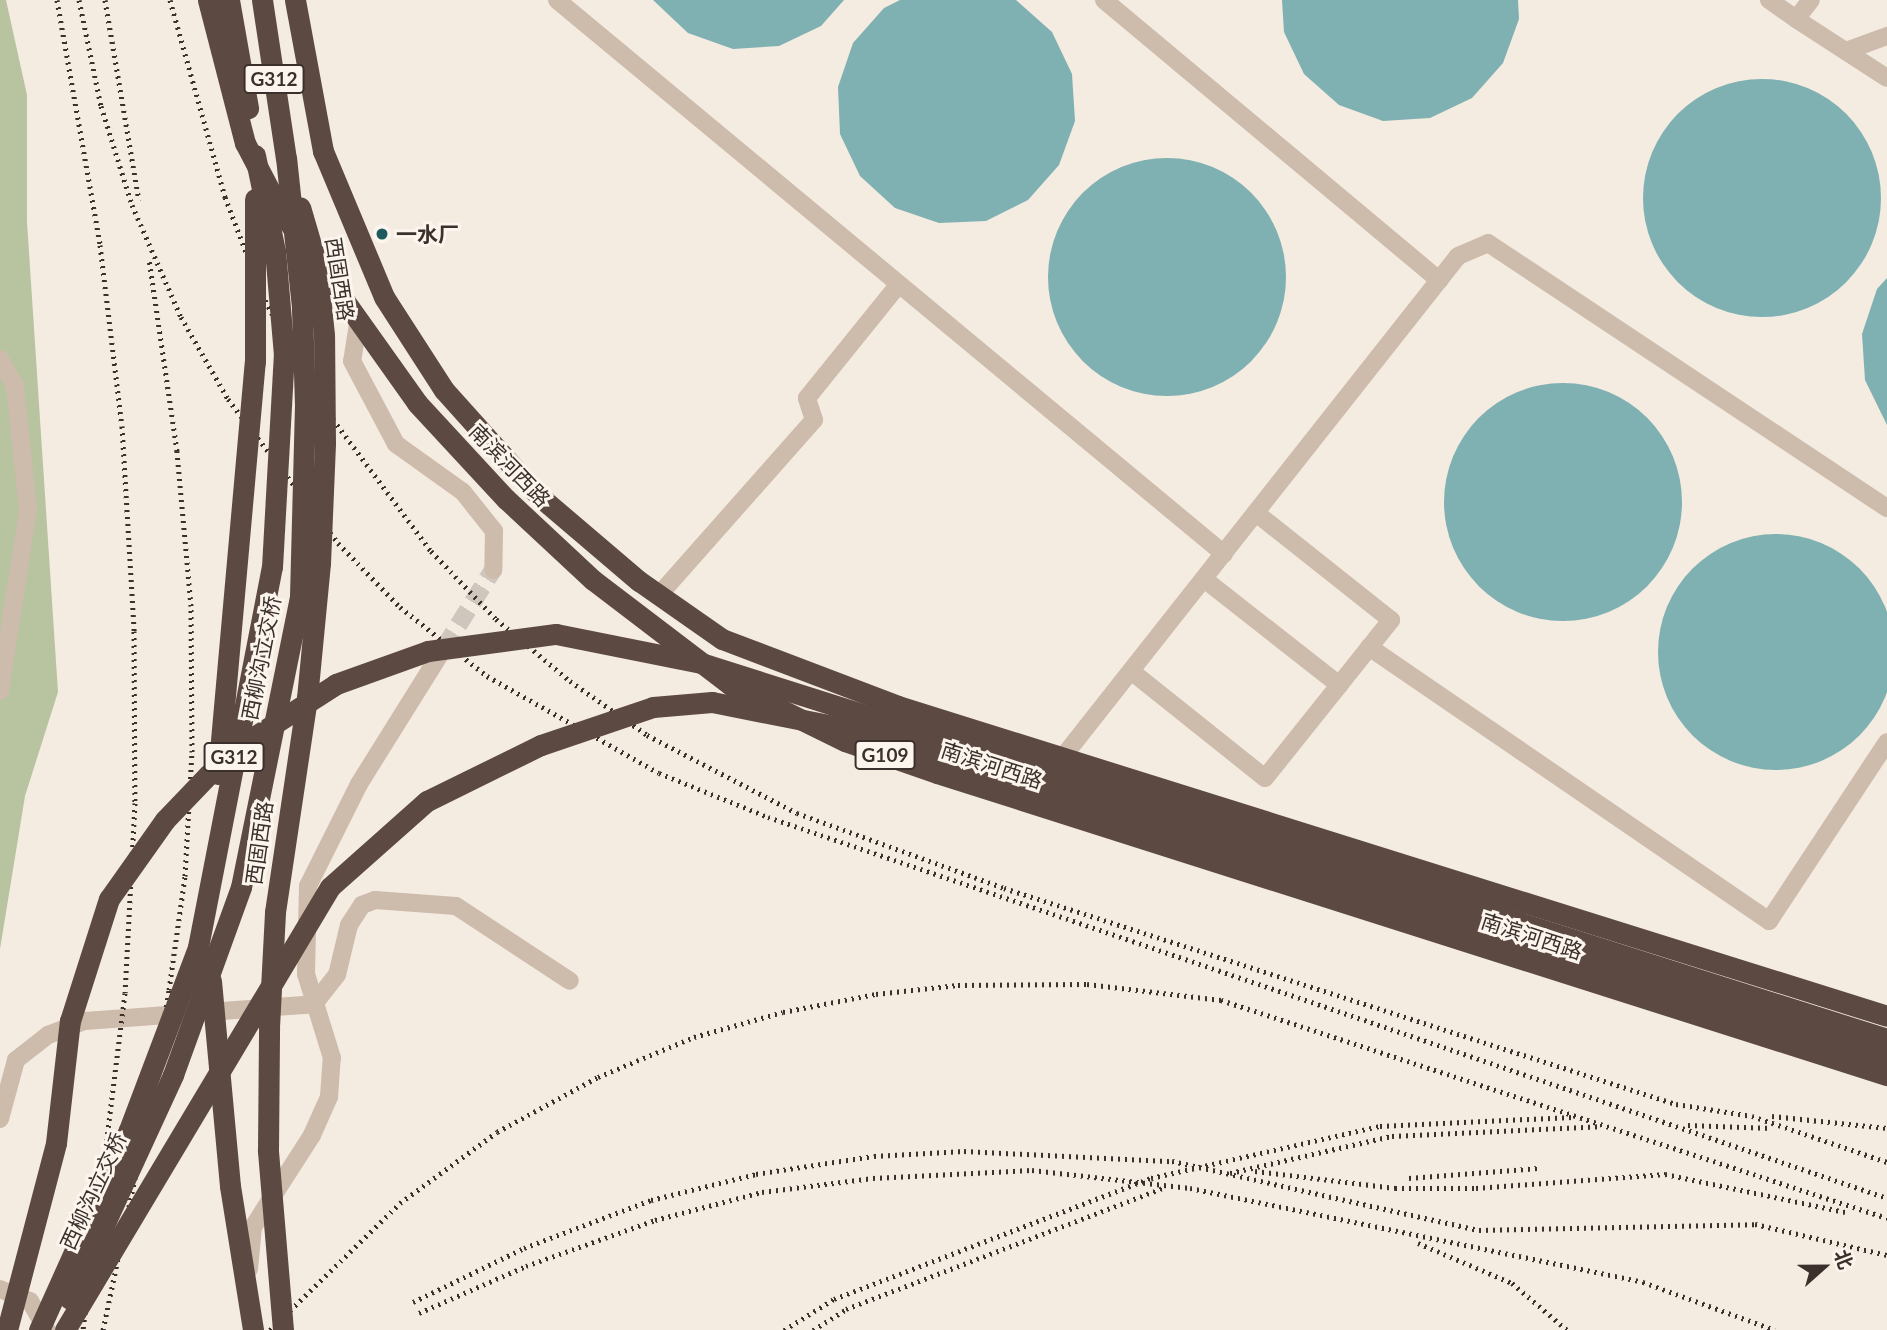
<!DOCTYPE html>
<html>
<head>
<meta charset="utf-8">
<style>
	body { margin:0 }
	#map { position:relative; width:1887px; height:1330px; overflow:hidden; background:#f4ebe1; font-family:Lato,"Noto Sans SC",sans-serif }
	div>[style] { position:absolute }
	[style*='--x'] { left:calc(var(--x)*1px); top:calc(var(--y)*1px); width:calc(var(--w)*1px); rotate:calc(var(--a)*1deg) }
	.green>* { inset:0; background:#b8c4a0 }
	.water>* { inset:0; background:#7fb0b2 }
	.round { border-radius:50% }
	.minor-tunnel>* { height:18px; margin-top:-9px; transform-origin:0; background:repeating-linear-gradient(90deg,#cfc6bd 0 18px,transparent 0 27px) }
	.minor>* { height:18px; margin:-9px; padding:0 9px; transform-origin:9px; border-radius:9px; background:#cdbbac }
	.highway>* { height:21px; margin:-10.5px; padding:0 10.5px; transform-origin:10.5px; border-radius:10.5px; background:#5c4a42 }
	.rail>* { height:5px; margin-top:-2.5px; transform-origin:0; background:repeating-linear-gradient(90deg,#3b302b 0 2px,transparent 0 7px) }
	.highway-bridge>* { height:21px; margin:-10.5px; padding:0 10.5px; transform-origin:10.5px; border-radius:10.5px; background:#5c4a42 }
	.dots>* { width:19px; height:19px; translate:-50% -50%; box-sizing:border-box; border:4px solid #fbf5ee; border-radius:50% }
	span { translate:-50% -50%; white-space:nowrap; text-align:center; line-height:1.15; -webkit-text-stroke:6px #fbf5ee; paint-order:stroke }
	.shield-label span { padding:2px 5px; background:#fbf5ee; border:2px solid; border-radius:5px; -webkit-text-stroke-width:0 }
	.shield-label { font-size:19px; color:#3b302b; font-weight:700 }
	.poi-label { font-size:21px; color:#3b302b; font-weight:700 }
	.left { translate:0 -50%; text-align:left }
	.street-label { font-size:21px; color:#3b302b }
	.north { position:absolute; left:1789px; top:1232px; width:70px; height:70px; -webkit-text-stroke:5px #fbf5ee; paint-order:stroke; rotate:69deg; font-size:19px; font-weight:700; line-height:28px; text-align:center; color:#3b302b }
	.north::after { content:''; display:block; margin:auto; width:24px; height:32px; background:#3b302b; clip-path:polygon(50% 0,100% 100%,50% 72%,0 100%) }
</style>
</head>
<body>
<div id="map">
	<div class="green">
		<i style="clip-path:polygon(0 0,6px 0,27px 95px,27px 222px,58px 692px,25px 796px,0 949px)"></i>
	</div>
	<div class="water">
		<i style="clip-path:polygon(653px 0,844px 0,821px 26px,779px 46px,733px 49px,688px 33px)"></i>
		<i style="clip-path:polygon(900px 0,1016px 0,1052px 32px,1072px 74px,1075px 121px,1059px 165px,1028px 200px,986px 221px,939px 223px,895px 208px,860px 176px,840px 134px,838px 87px,853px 43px,884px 8px)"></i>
		<i style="clip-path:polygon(1282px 0,1518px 0,1519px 19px,1503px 63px,1472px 98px,1430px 118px,1383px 121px,1339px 105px,1304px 74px,1284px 32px)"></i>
		<i class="round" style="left:1643px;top:79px;width:238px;height:238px"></i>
		<i class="round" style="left:1048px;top:158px;width:238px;height:238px"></i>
		<i style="clip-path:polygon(1887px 278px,1887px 425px,1865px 380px,1862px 334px,1877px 289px)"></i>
		<i class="round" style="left:1444px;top:383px;width:238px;height:238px"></i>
		<i class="round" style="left:1658px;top:534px;width:236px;height:236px"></i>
	</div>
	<div class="minor-tunnel">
		<i style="--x:444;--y:648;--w:92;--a:-57.9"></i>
	</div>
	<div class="minor">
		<i style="--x:557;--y:0;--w:867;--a:39.71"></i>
		<i style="--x:1104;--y:0;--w:437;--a:39.9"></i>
		<i style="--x:1769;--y:0;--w:33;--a:35"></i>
		<i style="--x:1796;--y:19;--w:24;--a:-52"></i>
		<i style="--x:1796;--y:19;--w:108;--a:33"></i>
		<i style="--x:1846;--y:51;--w:44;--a:-20.1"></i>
		<i style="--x:358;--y:324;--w:37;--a:99"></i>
		<i style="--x:352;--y:361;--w:94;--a:62.1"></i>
		<i style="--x:396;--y:444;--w:82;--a:35.6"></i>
		<i style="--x:463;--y:492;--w:50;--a:51.5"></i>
		<i style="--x:494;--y:531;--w:39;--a:91"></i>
		<i style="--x:0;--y:359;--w:31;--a:61"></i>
		<i style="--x:15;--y:386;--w:125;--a:84"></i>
		<i style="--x:28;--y:510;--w:183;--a:98.8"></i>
		<i style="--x:1204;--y:579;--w:172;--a:38.1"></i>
		<i style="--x:659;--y:595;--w:234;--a:-48.5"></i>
		<i style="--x:814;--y:420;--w:23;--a:-108"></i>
		<i style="--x:807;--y:398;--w:146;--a:-51.1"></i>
		<i style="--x:1369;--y:647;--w:485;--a:34.4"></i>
		<i style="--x:1769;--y:921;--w:214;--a:-56.6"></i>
		<i style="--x:1131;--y:671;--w:171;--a:38.6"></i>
		<i style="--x:1265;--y:778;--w:202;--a:-51.4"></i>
		<i style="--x:1391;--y:620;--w:172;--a:-141.6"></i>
		<i style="--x:1062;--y:758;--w:639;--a:-51.73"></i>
		<i style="--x:1458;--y:256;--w:33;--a:-23"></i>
		<i style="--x:1488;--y:243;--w:479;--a:33.6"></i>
		<i style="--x:0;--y:1119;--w:61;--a:-74.8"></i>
		<i style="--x:16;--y:1060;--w:41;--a:-38"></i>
		<i style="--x:48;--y:1035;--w:40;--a:-21"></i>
		<i style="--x:85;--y:1021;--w:230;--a:-4.2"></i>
		<i style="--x:314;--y:1004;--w:37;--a:-52"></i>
		<i style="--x:337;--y:975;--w:51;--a:-76.5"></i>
		<i style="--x:349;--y:925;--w:24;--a:-57"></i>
		<i style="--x:362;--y:905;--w:14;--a:-21"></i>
		<i style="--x:375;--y:900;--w:81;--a:4.2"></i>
		<i style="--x:456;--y:906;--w:136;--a:33.3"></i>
		<i style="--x:249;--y:1269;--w:42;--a:-84.6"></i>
		<i style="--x:253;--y:1227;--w:109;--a:-57.3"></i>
		<i style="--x:312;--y:1135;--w:42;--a:-65.9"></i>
		<i style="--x:329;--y:1097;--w:39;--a:-86"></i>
		<i style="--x:332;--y:1058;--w:88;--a:-107.2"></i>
		<i style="--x:306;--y:974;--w:88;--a:-88.7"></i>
		<i style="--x:308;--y:886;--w:114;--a:-63.4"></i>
		<i style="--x:359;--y:784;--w:160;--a:-58"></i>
		<i style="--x:0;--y:1289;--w:32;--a:22"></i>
		<i style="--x:30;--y:1301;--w:34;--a:60"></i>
	</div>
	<div class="highway">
		<i style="--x:208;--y:0;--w:148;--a:75.5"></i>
		<i style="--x:245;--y:143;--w:76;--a:62.4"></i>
		<i style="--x:280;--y:210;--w:237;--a:54.6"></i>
		<i style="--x:417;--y:403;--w:131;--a:47.2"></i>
		<i style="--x:506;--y:499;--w:119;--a:43"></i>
		<i style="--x:593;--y:580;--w:173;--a:37.3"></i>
		<i style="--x:731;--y:685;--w:127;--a:26.2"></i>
		<i style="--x:845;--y:741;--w:97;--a:19.2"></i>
		<i style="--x:937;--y:773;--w:997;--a:17.64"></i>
		<i style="--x:229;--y:0;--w:110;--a:80"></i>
		<i style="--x:262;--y:0;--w:160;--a:81.4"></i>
		<i style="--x:295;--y:0;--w:154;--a:79.5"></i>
		<i style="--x:323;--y:151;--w:158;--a:67.3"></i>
		<i style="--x:384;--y:297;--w:111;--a:57.2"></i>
		<i style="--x:444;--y:390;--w:142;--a:48.1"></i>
		<i style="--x:539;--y:496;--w:131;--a:40.4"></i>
		<i style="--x:639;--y:581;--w:101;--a:34.9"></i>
		<i style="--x:722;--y:639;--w:188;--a:20.8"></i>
		<i style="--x:898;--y:706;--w:1036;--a:17.4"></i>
	</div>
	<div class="rail">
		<i style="--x:57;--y:0;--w:249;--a:80"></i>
		<i style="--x:100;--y:245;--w:182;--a:83.1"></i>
		<i style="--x:122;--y:426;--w:205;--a:86.6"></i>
		<i style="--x:134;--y:631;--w:172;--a:89.7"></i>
		<i style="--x:135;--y:803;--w:190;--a:93"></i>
		<i style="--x:125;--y:993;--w:340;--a:97.1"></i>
		<i style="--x:79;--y:0;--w:108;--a:78.3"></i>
		<i style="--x:101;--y:106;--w:104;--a:72.6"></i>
		<i style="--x:132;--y:205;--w:122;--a:66.4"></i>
		<i style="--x:181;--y:317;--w:95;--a:60.2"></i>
		<i style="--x:228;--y:399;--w:181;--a:52.6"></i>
		<i style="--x:338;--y:543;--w:89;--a:45.9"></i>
		<i style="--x:400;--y:607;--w:111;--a:38.4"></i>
		<i style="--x:487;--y:676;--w:197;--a:29.4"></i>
		<i style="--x:659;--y:773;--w:118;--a:22"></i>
		<i style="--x:768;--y:817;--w:1182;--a:18.8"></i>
		<i style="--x:105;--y:0;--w:203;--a:80.4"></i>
		<i style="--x:170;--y:0;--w:205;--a:74.4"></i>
		<i style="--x:225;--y:197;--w:104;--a:69.1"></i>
		<i style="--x:262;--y:294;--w:109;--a:62.7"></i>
		<i style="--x:312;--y:391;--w:199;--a:53.4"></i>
		<i style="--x:431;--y:551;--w:94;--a:46.3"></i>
		<i style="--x:496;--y:619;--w:97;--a:40"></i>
		<i style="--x:570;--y:681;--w:94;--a:35"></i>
		<i style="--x:647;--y:735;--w:169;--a:27.5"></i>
		<i style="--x:797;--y:813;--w:220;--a:19.9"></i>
		<i style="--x:1004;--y:888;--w:706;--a:17.82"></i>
		<i style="--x:1676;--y:1104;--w:77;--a:9"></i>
		<i style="--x:1752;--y:1116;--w:143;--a:18.8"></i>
		<i style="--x:1772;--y:1116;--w:116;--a:6"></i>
		<i style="--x:1688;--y:1125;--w:84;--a:2"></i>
		<i style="--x:1255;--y:1171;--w:141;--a:6.9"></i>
		<i style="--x:1395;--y:1188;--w:81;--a:0"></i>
		<i style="--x:1476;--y:1188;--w:190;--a:-4.2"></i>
		<i style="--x:1665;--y:1174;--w:184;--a:11.9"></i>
		<i style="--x:1230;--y:1173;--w:166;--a:-12.9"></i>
		<i style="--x:1392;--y:1136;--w:209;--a:-2.7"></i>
		<i style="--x:1409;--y:1178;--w:129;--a:-4.4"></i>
		<i style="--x:1418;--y:1243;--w:102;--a:23.1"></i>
		<i style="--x:1512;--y:1283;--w:72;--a:40.5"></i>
		<i style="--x:413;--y:1302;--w:123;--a:-25.9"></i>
		<i style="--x:524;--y:1248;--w:136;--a:-20.7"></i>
		<i style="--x:651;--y:1200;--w:108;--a:-13.9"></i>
		<i style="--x:756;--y:1174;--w:119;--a:-8.7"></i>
		<i style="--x:874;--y:1156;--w:90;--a:-3.2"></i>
		<i style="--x:964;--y:1151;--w:208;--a:2.8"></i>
		<i style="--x:1172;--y:1161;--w:315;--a:12.7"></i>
		<i style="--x:1479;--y:1230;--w:276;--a:-1.2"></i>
		<i style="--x:1755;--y:1224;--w:136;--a:13.2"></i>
		<i style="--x:419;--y:1313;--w:117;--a:-23.7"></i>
		<i style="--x:526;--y:1266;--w:137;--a:-19.6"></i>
		<i style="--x:655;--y:1220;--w:111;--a:-14.7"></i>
		<i style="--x:762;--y:1192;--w:112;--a:-7.2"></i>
		<i style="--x:873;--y:1178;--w:159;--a:-2.9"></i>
		<i style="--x:1032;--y:1170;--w:159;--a:6.5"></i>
		<i style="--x:1190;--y:1188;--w:463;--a:11.7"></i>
		<i style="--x:1643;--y:1282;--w:140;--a:20"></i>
		<i style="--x:103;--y:1330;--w:218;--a:-78.1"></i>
		<i style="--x:148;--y:1117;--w:129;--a:-80.6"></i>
		<i style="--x:169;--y:990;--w:115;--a:-82"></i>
		<i style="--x:185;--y:876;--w:124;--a:-86.8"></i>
		<i style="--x:192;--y:752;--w:146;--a:-90.4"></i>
		<i style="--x:191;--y:606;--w:156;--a:-95.2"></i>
		<i style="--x:177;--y:451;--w:194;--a:-98.3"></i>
		<i style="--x:270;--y:1330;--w:182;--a:-44.3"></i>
		<i style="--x:400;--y:1203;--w:120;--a:-36.2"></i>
		<i style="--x:497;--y:1132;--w:115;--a:-28.6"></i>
		<i style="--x:598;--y:1077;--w:104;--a:-22.6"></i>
		<i style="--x:694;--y:1037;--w:92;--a:-15.7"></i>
		<i style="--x:783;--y:1012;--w:95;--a:-11"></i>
		<i style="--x:876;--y:994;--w:82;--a:-6.3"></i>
		<i style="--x:958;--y:985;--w:129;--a:-0.4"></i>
		<i style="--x:1087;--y:984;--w:135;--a:6.8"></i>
		<i style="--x:1221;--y:1000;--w:701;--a:18.12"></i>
		<i style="--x:784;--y:1330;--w:59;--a:-31.8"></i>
		<i style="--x:834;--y:1299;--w:339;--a:-20.9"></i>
		<i style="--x:1151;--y:1178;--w:235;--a:-12.8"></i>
		<i style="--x:1380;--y:1126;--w:193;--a:-2.7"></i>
		<i style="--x:813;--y:1330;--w:39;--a:-32"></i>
		<i style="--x:846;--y:1309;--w:342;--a:-20.9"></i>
	</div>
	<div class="highway-bridge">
		<i style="--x:218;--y:774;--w:414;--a:-84.9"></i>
		<i style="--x:255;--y:362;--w:163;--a:-90"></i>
		<i style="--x:211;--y:981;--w:206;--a:84.7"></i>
		<i style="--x:230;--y:1186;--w:146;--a:80.9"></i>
		<i style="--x:70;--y:1299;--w:247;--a:-65.3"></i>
		<i style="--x:173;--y:1075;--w:200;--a:-70.1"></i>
		<i style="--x:241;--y:887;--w:297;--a:-78.5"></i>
		<i style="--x:300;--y:596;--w:191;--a:-88.5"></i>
		<i style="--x:305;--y:405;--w:98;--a:-91.8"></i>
		<i style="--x:302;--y:307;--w:150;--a:-96.1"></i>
		<i style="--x:7;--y:1330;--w:193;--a:-75.3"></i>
		<i style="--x:56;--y:1143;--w:123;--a:-83.5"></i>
		<i style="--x:70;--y:1021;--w:128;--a:-72.3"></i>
		<i style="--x:109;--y:899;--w:97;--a:-54.7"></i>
		<i style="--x:165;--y:820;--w:62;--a:-46.3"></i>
		<i style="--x:208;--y:775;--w:63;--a:-39.2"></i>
		<i style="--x:257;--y:735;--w:94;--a:-32.8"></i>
		<i style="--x:336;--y:684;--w:98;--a:-19.7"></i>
		<i style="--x:428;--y:651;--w:129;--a:-7.6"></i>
		<i style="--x:556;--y:634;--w:148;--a:11.3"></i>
		<i style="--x:701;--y:663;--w:1244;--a:17.59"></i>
		<i style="--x:39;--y:1330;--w:219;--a:-65.8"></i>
		<i style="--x:129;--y:1130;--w:196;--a:-69.3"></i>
		<i style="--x:198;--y:947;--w:387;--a:-79"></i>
		<i style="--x:272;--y:567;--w:212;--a:-86.8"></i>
		<i style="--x:284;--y:355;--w:104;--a:-94.9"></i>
		<i style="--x:275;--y:251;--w:98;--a:-101.8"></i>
		<i style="--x:65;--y:1330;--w:516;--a:-59.11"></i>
		<i style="--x:330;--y:887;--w:130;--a:-41.6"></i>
		<i style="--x:427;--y:801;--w:127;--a:-26.2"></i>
		<i style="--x:541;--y:745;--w:118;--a:-18.7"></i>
		<i style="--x:653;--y:707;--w:59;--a:-4.8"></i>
		<i style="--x:712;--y:702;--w:165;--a:11.2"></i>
		<i style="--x:874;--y:734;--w:1063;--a:17.58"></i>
		<i style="--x:283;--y:1330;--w:181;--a:-94.8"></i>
		<i style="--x:268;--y:1150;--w:123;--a:-89.5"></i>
		<i style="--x:269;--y:1027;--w:115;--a:-87"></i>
		<i style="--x:275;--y:912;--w:216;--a:-81.5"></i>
		<i style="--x:307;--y:698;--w:136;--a:-84.5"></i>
		<i style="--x:320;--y:563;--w:120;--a:-87.6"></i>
		<i style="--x:325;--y:443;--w:108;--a:-90.5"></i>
		<i style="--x:324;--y:335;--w:70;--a:-95.7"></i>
		<i style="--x:317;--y:265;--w:60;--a:-106.3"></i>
	</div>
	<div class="dots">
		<i style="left:382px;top:234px;background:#1f5a5e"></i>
	</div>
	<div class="shield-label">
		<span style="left:274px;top:79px">G312</span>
		<span style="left:885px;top:755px">G109</span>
		<span style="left:234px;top:757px">G312</span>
	</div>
	<div class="poi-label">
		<span class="left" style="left:396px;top:234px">一水厂</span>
	</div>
	<div class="street-label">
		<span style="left:340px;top:279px;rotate:81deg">西固西路</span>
		<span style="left:510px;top:465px;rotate:46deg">南滨河西路</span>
		<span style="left:261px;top:658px;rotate:-79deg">西柳沟立交桥</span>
		<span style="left:992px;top:765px;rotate:18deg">南滨河西路</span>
		<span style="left:259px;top:843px;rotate:-82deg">西固西路</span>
		<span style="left:1532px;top:936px;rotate:18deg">南滨河西路</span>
		<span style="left:93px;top:1191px;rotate:-65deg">西柳沟立交桥</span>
	</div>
	<div class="north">北</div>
</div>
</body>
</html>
